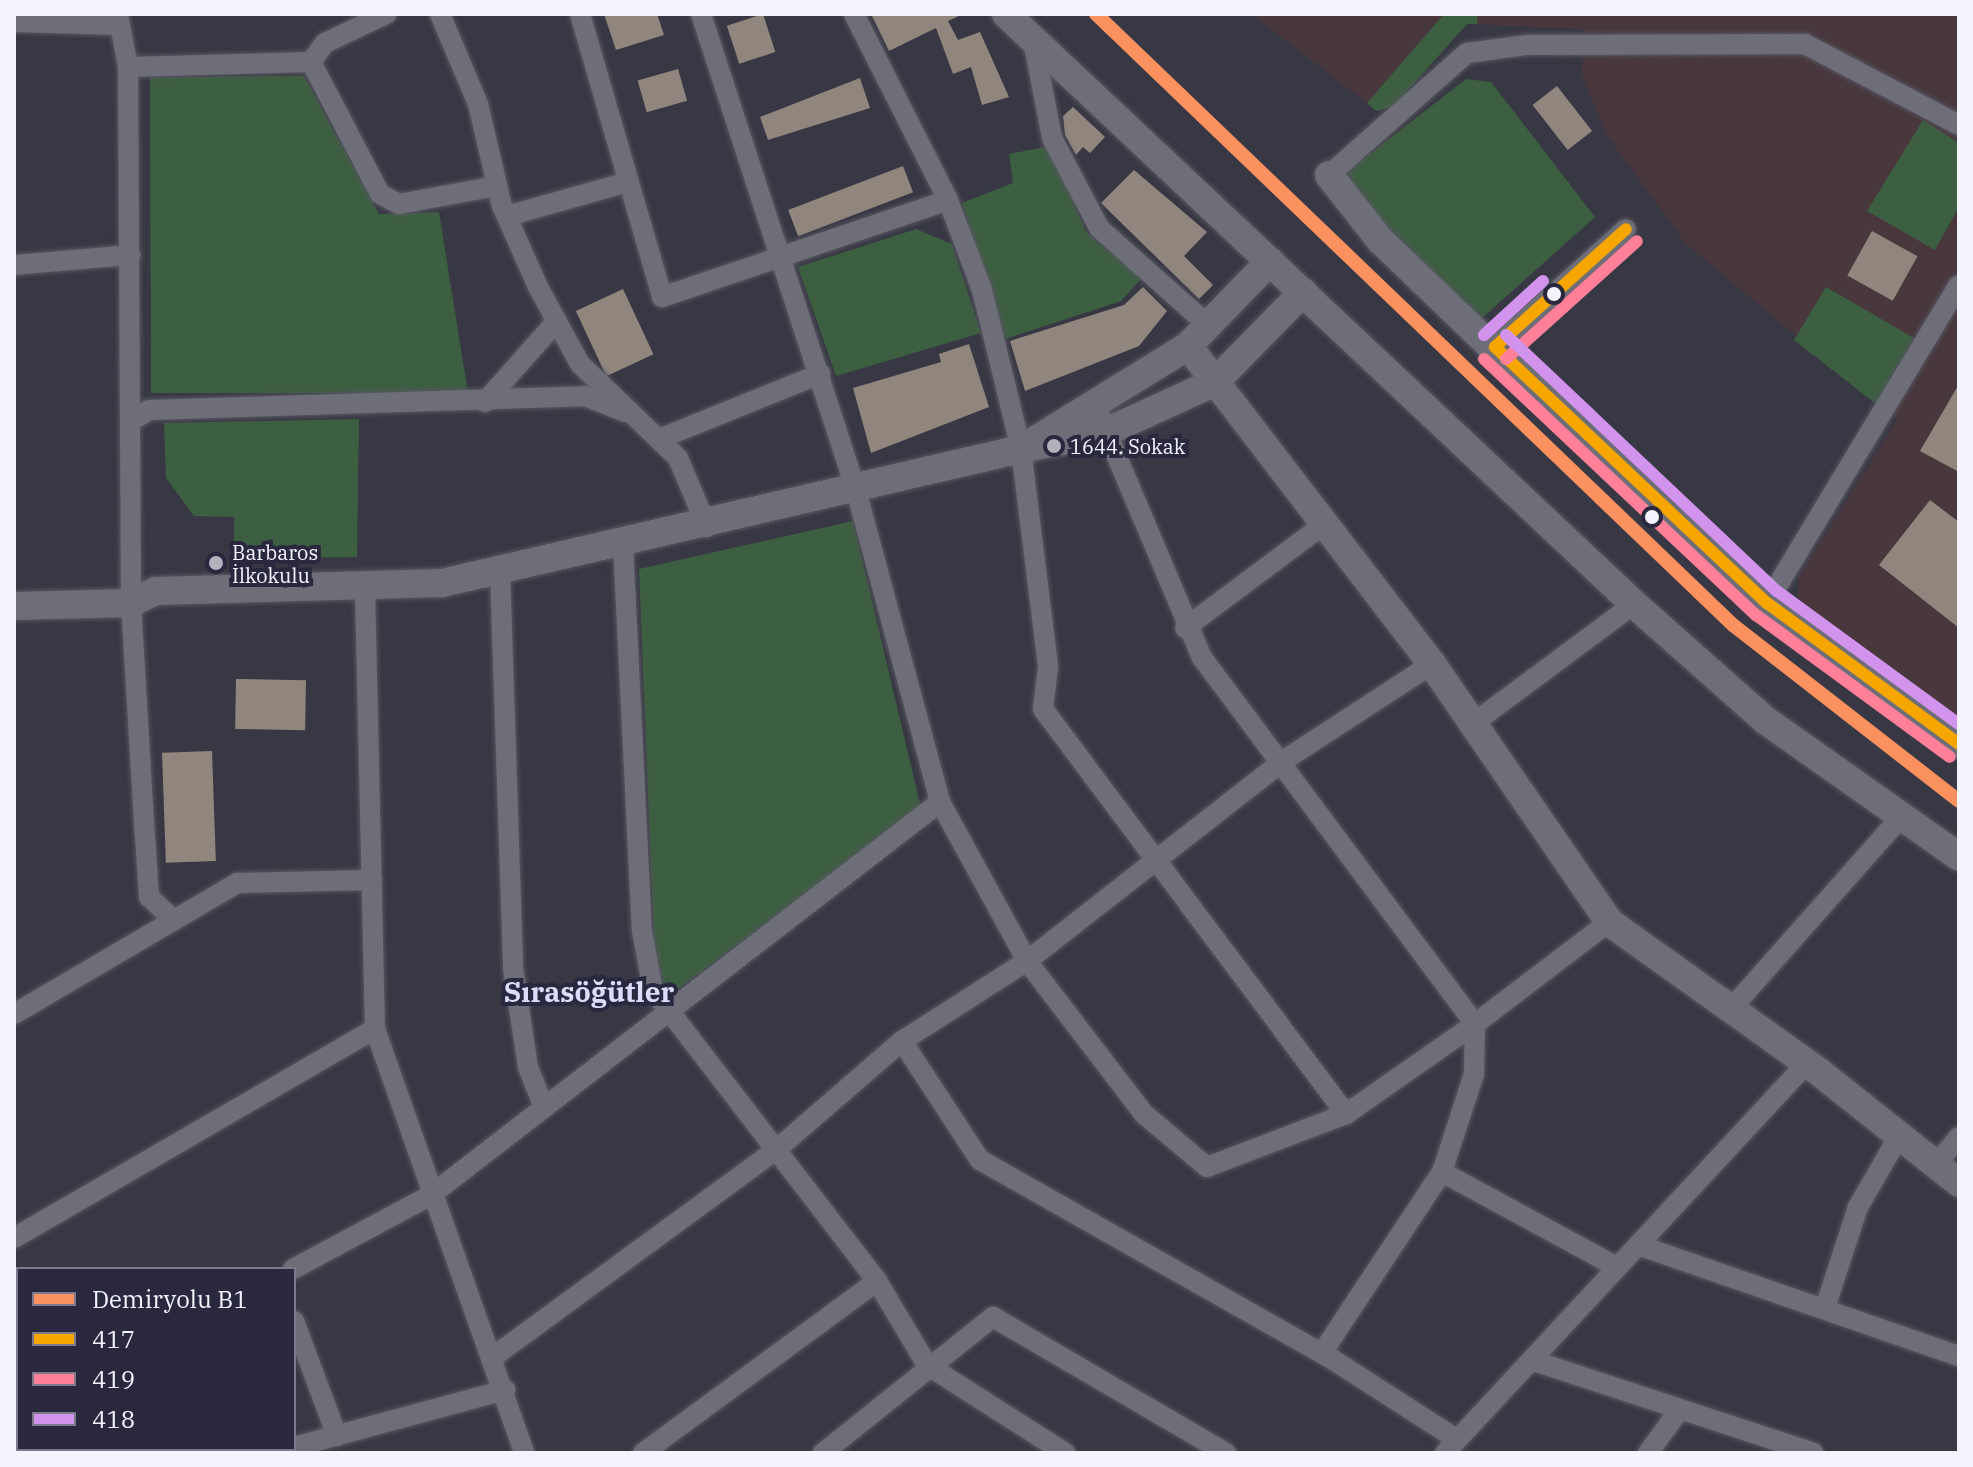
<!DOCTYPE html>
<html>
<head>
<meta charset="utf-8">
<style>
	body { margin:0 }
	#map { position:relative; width:1973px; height:1467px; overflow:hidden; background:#383844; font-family:"IBM Plex Serif",serif }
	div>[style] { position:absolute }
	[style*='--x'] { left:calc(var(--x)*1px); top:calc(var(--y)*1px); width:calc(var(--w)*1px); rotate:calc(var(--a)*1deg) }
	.industrial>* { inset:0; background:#48373d }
	.green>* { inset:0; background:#3d5f41 }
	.building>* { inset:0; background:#90867e; transform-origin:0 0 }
	.roads { filter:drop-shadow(0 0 2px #575761) drop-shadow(0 0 2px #575761) }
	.street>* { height:20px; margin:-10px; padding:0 10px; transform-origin:10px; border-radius:10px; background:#6e6e78 }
	.secondary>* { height:28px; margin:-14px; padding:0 14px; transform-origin:14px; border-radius:14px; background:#6e6e78 }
	.bus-1>* { height:12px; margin:-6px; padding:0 6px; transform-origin:6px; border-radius:6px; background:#f7a600 }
	.bus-2>* { height:12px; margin:-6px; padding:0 6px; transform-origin:6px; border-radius:6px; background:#ff8098 }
	.bus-3>* { height:12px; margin:-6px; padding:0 6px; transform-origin:6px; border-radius:6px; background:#d193ec }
	.rail-1>* { height:14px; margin:-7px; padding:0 7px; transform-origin:7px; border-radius:7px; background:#fa915f }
	.dots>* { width:22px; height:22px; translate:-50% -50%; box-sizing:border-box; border:4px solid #29283f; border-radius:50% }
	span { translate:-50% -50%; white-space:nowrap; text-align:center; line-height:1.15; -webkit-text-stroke:8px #29283f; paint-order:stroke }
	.poi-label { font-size:20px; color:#f3f4fd }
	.left { translate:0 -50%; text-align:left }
	.district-label { font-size:28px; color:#dcddfb; font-weight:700 }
	.frame { position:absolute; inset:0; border:16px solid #f3f4fd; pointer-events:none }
	.legend { position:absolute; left:16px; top:1267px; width:280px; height:184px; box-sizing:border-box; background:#29283f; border:2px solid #7a7a8b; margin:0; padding:10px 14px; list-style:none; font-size:24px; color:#f3f4fd }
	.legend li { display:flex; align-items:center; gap:16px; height:40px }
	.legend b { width:40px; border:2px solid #7a7a8b }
</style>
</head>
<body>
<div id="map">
	<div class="industrial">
		<i style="clip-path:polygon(1251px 14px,1444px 14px,1367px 103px)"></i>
		<i style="clip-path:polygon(1478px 14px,1959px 14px,1959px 730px,1799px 608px,1798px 578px,1897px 420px,1686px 244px,1606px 134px,1581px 73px,1586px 30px,1477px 24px)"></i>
	</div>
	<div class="green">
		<i style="clip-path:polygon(1444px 14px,1478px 14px,1477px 24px,1467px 24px,1393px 107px,1376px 111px,1367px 103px)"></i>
		<i style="clip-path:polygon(304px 76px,379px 214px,439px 212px,468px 393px,151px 393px,150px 77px)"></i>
		<i style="clip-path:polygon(1466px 79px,1491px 82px,1595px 217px,1481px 319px,1346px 189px,1349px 170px)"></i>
		<i style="clip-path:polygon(1923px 120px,1959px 143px,1959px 207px,1935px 250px,1867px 211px)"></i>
		<i style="clip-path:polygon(1050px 146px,1086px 232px,1142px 278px,1121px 301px,1005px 339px,962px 203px,1013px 183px,1009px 154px)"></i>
		<i style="clip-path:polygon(916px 229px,952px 244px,981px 333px,836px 376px,798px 267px)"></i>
		<i style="clip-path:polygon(1826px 287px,1914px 338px,1876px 404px,1794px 340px)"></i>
		<i style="clip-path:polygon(359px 419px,357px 557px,234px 559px,234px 517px,194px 516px,166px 478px,164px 423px)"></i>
		<i style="clip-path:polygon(853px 521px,921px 808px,677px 990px,663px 982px,654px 944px,639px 569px)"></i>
	</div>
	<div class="building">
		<i style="clip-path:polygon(604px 14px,657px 14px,664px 35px,616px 50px)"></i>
		<i style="left:763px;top:14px;width:40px;height:38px;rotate:72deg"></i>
		<i style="clip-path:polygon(871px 14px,963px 14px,948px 21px,958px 40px,980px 32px,1009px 97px,982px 105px,971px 67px,953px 74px,936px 28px,889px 51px)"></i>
		<i style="left:678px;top:69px;width:33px;height:42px;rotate:74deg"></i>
		<i style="clip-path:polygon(860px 78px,870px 108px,768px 140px,760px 117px)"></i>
		<i style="left:1557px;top:86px;width:57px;height:31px;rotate:52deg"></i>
		<i style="clip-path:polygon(1073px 107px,1105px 137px,1090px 153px,1083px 147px,1076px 155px,1065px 135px,1063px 116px)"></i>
		<i style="left:903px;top:166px;width:28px;height:123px;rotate:69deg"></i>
		<i style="clip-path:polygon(1134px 170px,1207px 232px,1184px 256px,1213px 285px,1199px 299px,1101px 203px)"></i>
		<i style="left:1872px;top:231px;width:52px;height:51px;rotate:29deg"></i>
		<i style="clip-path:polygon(1143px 287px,1167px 311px,1139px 346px,1025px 391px,1010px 341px,1124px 305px)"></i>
		<i style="left:623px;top:289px;width:72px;height:52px;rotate:65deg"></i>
		<i style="clip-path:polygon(969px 344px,989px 407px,871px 453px,853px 388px,941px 362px,939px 354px)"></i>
		<i style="clip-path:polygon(1959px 384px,1959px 472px,1920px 451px)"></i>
		<i style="clip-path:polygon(1930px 500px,1959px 522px,1959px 628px,1879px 565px)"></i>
		<i style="left:236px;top:679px;width:70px;height:50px;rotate:1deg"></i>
		<i style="left:212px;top:751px;width:110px;height:50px;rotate:88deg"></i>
	</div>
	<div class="roads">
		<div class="street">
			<i style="--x:118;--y:14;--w:54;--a:79.3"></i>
			<i style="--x:128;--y:67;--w:536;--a:89.68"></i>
			<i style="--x:131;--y:603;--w:233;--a:86.6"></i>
			<i style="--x:145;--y:836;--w:61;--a:86.2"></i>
			<i style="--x:149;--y:897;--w:34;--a:43"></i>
			<i style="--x:440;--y:14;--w:98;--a:67.1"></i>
			<i style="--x:478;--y:104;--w:105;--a:76.8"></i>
			<i style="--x:502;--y:206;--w:89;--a:66"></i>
			<i style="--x:538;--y:287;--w:88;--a:61.4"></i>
			<i style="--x:580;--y:364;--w:136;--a:43.8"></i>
			<i style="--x:678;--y:458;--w:75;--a:67.2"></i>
			<i style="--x:580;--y:14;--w:295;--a:73.8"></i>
			<i style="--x:662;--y:297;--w:302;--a:-18.7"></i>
			<i style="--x:701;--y:14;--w:501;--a:71.96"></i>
			<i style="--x:856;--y:490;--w:323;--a:74.9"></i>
			<i style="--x:940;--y:802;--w:181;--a:61.3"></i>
			<i style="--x:1027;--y:961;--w:193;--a:52.6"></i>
			<i style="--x:1144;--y:1114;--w:82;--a:40.1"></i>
			<i style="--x:1207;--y:1167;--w:149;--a:-20.9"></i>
			<i style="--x:1346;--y:1114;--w:157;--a:-34.9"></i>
			<i style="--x:1475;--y:1024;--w:457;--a:-126.7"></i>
			<i style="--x:1202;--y:658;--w:270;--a:-112.9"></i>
			<i style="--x:854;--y:14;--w:208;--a:63.2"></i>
			<i style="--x:948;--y:200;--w:96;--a:69.3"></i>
			<i style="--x:982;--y:290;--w:164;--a:76.2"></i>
			<i style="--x:1021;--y:449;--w:220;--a:82.9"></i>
			<i style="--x:1048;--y:667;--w:42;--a:96.8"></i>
			<i style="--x:1043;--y:709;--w:506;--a:53.2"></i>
			<i style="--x:14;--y:22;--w:105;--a:1.6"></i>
			<i style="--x:1033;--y:40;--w:100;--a:79"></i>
			<i style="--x:1052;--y:138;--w:102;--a:62.4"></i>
			<i style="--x:1099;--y:228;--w:146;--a:41.7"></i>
			<i style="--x:311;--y:62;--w:149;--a:62.4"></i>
			<i style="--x:380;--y:194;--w:21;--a:28"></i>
			<i style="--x:399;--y:204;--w:100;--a:-10.4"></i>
			<i style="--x:128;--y:67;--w:183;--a:-1.6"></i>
			<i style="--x:311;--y:62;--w:24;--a:-54"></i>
			<i style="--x:325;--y:43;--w:68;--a:-25.4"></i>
			<i style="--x:1329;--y:175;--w:184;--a:-41.5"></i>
			<i style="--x:1467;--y:53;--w:61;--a:-7.6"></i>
			<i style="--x:1527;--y:45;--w:278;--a:-0.2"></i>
			<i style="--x:1805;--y:44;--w:174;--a:27.7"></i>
			<i style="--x:507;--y:216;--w:126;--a:-15.7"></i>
			<i style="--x:14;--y:265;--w:117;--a:-4.9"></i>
			<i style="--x:1495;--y:347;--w:176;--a:-42"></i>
			<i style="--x:485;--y:402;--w:108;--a:-48.4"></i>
			<i style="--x:131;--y:421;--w:21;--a:-31"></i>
			<i style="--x:149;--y:410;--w:436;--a:-1.8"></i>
			<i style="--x:585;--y:396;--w:43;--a:21.8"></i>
			<i style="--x:659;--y:439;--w:174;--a:-22"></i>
			<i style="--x:623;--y:544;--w:387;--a:87.2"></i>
			<i style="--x:642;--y:931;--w:60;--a:79.4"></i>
			<i style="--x:653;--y:990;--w:367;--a:52.4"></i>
			<i style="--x:877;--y:1281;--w:98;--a:59.2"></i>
			<i style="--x:927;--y:1365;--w:164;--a:32.5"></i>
			<i style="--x:500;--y:571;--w:397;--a:88.1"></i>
			<i style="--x:513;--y:968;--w:100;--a:81.4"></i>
			<i style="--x:528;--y:1067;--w:41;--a:68.5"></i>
			<i style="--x:365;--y:590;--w:439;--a:88.7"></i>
			<i style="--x:375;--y:1029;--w:449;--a:70.6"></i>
			<i style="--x:1767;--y:603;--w:371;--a:-58.9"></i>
			<i style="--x:1185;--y:628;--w:171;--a:-36.7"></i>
			<i style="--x:1471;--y:725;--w:203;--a:-36.6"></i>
			<i style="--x:1731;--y:1009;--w:252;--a:-48.5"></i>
			<i style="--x:14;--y:1014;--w:259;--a:-30.4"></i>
			<i style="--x:237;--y:883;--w:135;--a:-1.3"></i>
			<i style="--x:902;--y:1041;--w:142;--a:56.8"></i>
			<i style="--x:980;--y:1160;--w:404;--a:29.5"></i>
			<i style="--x:1332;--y:1359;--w:144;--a:32.8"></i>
			<i style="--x:1936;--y:1165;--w:36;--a:-51"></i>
			<i style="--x:1442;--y:1172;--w:199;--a:28.5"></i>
			<i style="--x:14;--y:1238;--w:417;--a:-30.1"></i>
			<i style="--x:1638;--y:1245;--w:340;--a:19.1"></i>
			<i style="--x:293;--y:1269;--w:157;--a:-28.2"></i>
			<i style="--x:431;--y:1195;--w:643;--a:-37.67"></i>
			<i style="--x:1825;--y:1308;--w:106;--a:-71.9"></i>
			<i style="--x:1858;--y:1207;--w:82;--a:-60"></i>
			<i style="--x:294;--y:1321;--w:123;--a:69.5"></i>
			<i style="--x:1322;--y:1353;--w:217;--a:-56.5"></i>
			<i style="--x:1442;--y:1172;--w:103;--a:-71.9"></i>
			<i style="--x:1474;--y:1074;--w:50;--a:-88.9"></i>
			<i style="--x:1475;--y:1024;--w:168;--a:-37.3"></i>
			<i style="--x:493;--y:1357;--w:351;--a:-36.2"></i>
			<i style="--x:776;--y:1150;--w:167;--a:-40.9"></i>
			<i style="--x:902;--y:1041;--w:148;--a:-32.6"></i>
			<i style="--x:1027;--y:961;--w:325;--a:-38"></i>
			<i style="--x:1283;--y:761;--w:178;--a:-33.1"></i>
			<i style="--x:1534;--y:1361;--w:294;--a:18.2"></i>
			<i style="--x:14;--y:1419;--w:5;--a:37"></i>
			<i style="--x:294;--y:1447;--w:219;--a:-15.1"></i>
			<i style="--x:57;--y:1449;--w:7;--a:34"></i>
			<i style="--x:266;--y:1453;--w:18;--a:-13"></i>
			<i style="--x:643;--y:1453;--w:290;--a:-36.3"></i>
			<i style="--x:823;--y:1453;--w:218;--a:-38.7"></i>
			<i style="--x:993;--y:1317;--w:270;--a:30.3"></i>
			<i style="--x:1445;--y:1453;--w:532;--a:-47.13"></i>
			<i style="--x:1648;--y:1453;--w:54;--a:-54"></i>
		</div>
		<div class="secondary">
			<i style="--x:1006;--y:14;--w:862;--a:43.21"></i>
			<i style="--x:1634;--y:604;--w:175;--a:41.5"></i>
			<i style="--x:1765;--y:720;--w:237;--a:35.2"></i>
			<i style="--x:1329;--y:175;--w:83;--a:51.9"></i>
			<i style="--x:1380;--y:240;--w:397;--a:43.8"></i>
			<i style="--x:1667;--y:515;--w:133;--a:41.3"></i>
			<i style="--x:1767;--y:603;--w:238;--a:36.3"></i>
			<i style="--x:1270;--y:261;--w:118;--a:134"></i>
			<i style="--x:1188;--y:346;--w:196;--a:148.3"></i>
			<i style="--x:1021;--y:449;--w:87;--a:-11.3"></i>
			<i style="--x:1106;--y:432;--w:120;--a:-24.6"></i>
			<i style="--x:1215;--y:382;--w:126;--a:-45.6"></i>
			<i style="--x:1188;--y:346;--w:401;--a:52.5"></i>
			<i style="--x:1432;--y:664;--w:313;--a:55.5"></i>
			<i style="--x:1609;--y:922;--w:258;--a:35.5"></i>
			<i style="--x:1819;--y:1072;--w:179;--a:38.4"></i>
			<i style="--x:14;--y:606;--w:117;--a:-1.5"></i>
			<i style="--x:131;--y:603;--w:28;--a:-26"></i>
			<i style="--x:156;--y:591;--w:286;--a:-1.6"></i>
			<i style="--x:442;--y:583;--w:594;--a:-13.03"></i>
		</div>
	</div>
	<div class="bus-1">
		<i style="--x:1495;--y:347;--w:374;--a:43.3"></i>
		<i style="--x:1767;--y:603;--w:238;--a:36.3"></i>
		<i style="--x:1495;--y:347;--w:176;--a:-42"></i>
	</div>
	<div class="bus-2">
		<i style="--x:1484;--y:359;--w:374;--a:43.3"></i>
		<i style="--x:1756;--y:615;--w:240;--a:36.2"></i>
		<i style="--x:1506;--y:359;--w:176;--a:-42"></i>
	</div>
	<div class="bus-3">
		<i style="--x:1484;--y:335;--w:80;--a:-42.5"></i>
		<i style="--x:1506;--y:335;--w:373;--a:43.4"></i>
		<i style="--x:1777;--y:591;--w:225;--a:36.2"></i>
	</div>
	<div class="rail-1">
		<i style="--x:1096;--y:14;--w:883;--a:43.81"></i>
		<i style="--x:1733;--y:625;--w:286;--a:37.9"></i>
	</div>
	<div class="dots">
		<i style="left:1554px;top:294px;background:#f3f4fd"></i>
		<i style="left:1054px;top:446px;background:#b2b2bc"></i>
		<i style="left:1652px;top:517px;background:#f3f4fd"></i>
		<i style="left:216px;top:563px;background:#b2b2bc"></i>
	</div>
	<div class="poi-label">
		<span class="left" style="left:1070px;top:446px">1644. Sokak</span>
		<span class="left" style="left:232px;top:564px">Barbaros<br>İlkokulu</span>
	</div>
	<div class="district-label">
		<span style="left:589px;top:992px">Sırasöğütler</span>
	</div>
	<div class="frame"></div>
	<ul class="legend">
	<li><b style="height:10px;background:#fa915f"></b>Demiryolu B1</li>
	<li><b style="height:10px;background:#f7a600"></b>417</li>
	<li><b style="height:10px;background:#ff8098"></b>419</li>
	<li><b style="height:10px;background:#d193ec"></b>418</li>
	</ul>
</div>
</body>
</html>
